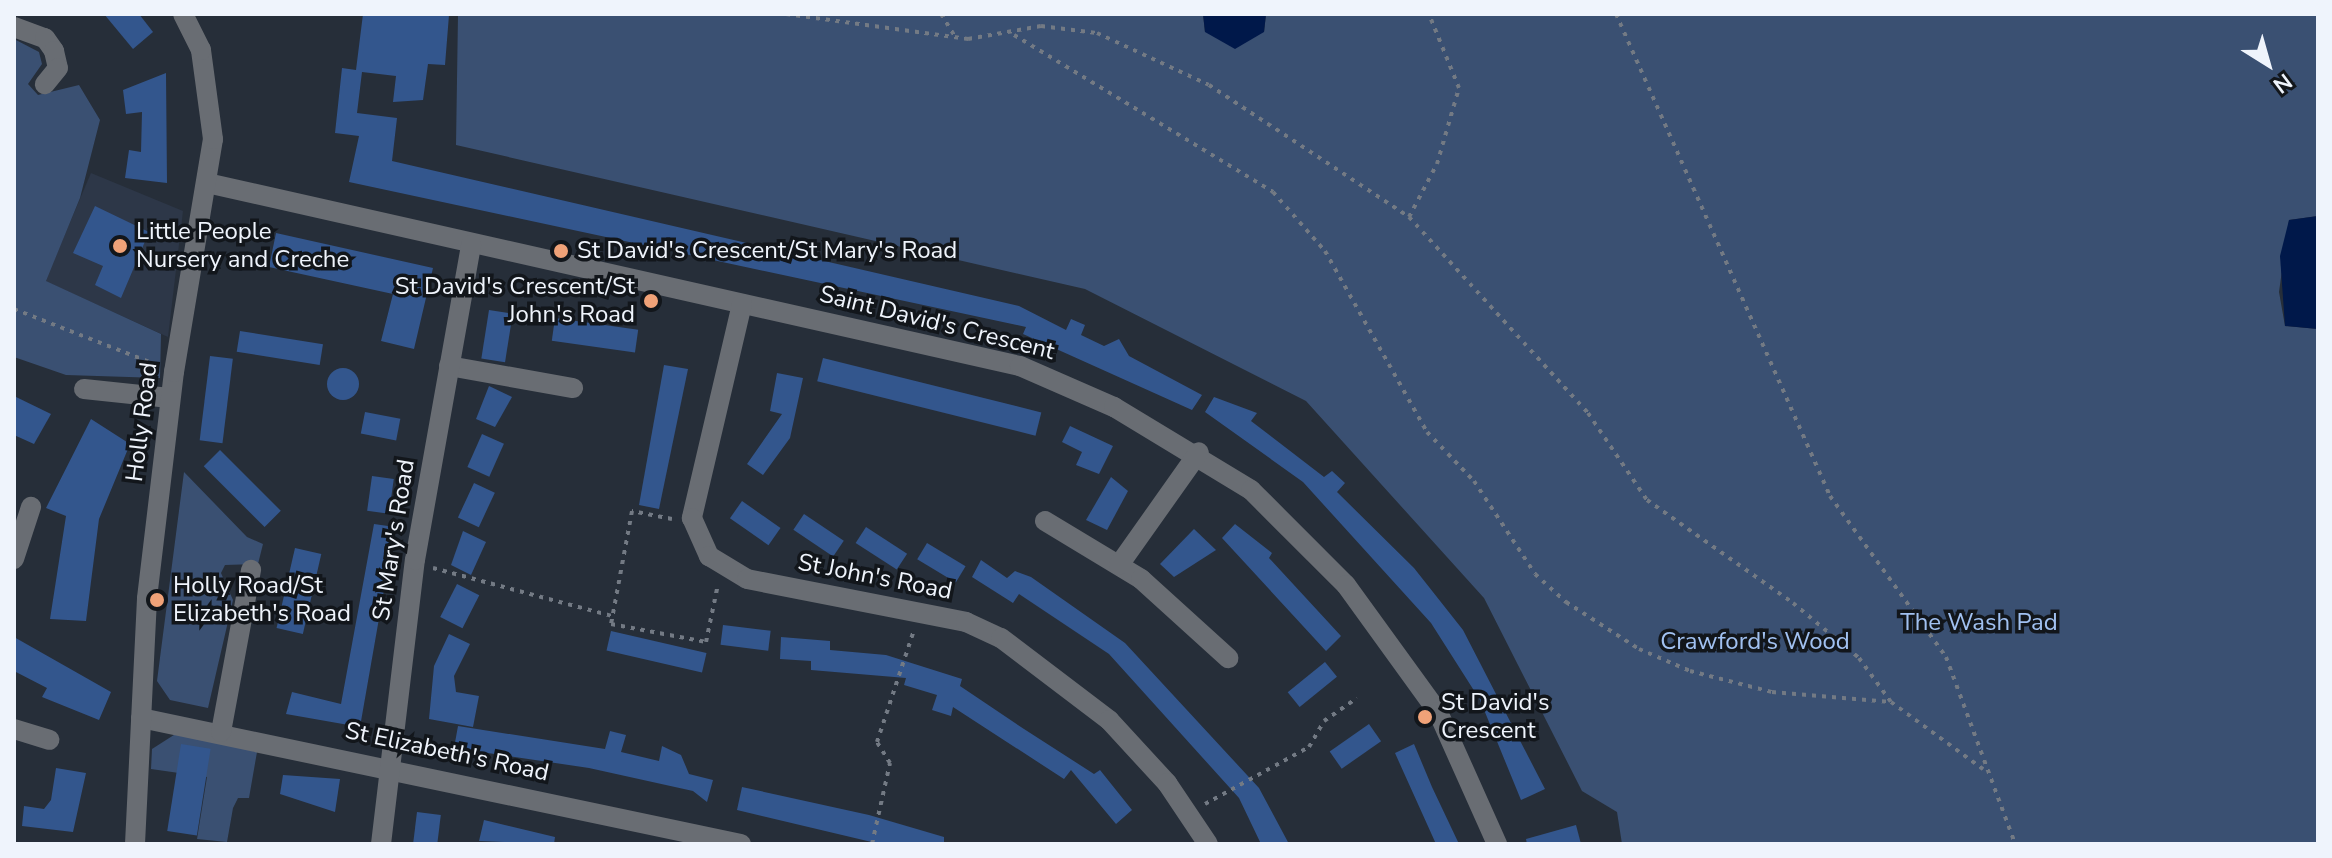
<!DOCTYPE html>
<html>
<head>
<meta charset="utf-8">
<style>
	body { margin:0 }
	#map { position:relative; width:2332px; height:858px; overflow:hidden; background:#262e39; font-family:"Nunito Sans",sans-serif }
	div>[style] { position:absolute }
	[style*='--x'] { left:calc(var(--x)*1px); top:calc(var(--y)*1px); width:calc(var(--w)*1px); rotate:calc(var(--a)*1deg) }
	.built>* { inset:0; background:#2d3748 }
	.green>* { inset:0; background:#3a5072 }
	.water>* { inset:0; background:#00184a }
	.building>* { inset:0; background:#33568d; transform-origin:0 0 }
	.round { border-radius:50% }
	.path>* { height:4px; margin-top:-2px; transform-origin:0; background:repeating-linear-gradient(90deg,#737a84 0 4px,transparent 0 10px) }
	.minor>* { height:20px; margin:-10px; padding:0 10px; transform-origin:10px; border-radius:10px; background:#696d73 }
	.dots>* { width:22px; height:22px; translate:-50% -50%; box-sizing:border-box; border:4px solid #12161b; border-radius:50% }
	span { translate:-50% -50%; white-space:nowrap; text-align:center; line-height:1.15; -webkit-text-stroke:7px #12161b; paint-order:stroke }
	.poi-label { font-size:24px; color:#eff4fc }
	.left { translate:0 -50%; text-align:left }
	.right { translate:-100% -50%; text-align:right }
	.street-label { font-size:24px; color:#eff4fc }
	.park-label { font-size:24px; color:#a1c1f1 }
	.frame { position:absolute; inset:0; border:16px solid #eff4fc; pointer-events:none }
	.north { position:absolute; left:2228px; top:24px; width:80px; height:80px; -webkit-text-stroke:6px #12161b; paint-order:stroke; rotate:143deg; font-size:22px; font-weight:700; line-height:32px; text-align:center; color:#eff4fc }
	.north::after { content:''; display:block; margin:auto; width:28px; height:36px; background:#eff4fc; clip-path:polygon(50% 0,100% 100%,50% 72%,0 100%) }
</style>
</head>
<body>
<div id="map">
	<div class="built">
		<i style="clip-path:polygon(91px 173px,183px 211px,168px 337px,45px 281px)"></i>
	</div>
	<div class="green">
		<i style="clip-path:polygon(458px 14px,1203px 14px,1205px 32px,1264px 32px,1266px 14px,2318px 14px,2318px 216px,2289px 220px,2279px 292px,2285px 326px,2318px 329px,2318px 844px,1622px 844px,1617px 812px,1582px 791px,1484px 598px,1306px 401px,1085px 289px,456px 145px)"></i>
		<i style="clip-path:polygon(14px 39px,39px 52px,42px 64px,28px 84px,38px 95px,79px 85px,100px 120px,80px 198px,46px 281px,161px 334px,160px 378px,66px 375px,14px 357px)"></i>
		<i style="clip-path:polygon(184px 472px,247px 537px,263px 544px,258px 564px,225px 565px,221px 573px,233px 600px,208px 708px,170px 700px,157px 681px)"></i>
		<i style="clip-path:polygon(177px 733px,257px 752px,249px 798px,238px 798px,233px 808px,227px 842px,197px 839px,207px 777px,151px 769px,152px 749px)"></i>
	</div>
	<div class="water">
		<i style="clip-path:polygon(1203px 14px,1266px 14px,1264px 32px,1235px 49px,1205px 32px)"></i>
		<i style="clip-path:polygon(2318px 216px,2318px 329px,2285px 326px,2280px 256px,2289px 220px)"></i>
	</div>
	<div class="building">
		<i style="clip-path:polygon(104px 14px,139px 14px,153px 32px,133px 49px)"></i>
		<i style="clip-path:polygon(363px 14px,449px 15px,445px 65px,428px 64px,423px 100px,393px 102px,396px 76px,362px 72px,357px 113px,397px 118px,392px 161px,1019px 306px,1066px 330px,1071px 319px,1085px 325px,1081px 335px,1104px 346px,1119px 339px,1129px 356px,1202px 395px,1192px 410px,1023px 334px,1026px 327px,349px 182px,359px 136px,335px 133px,342px 68px,356px 70px)"></i>
		<i style="clip-path:polygon(166px 73px,167px 183px,125px 178px,129px 150px,141px 152px,142px 112px,126px 114px,123px 90px)"></i>
		<i style="clip-path:polygon(95px 206px,149px 232px,121px 298px,95px 285px,103px 266px,73px 253px)"></i>
		<i style="clip-path:polygon(276px 233px,433px 268px,414px 349px,381px 341px,393px 294px,269px 267px)"></i>
		<i style="left:489px;top:310px;width:24px;height:49px;rotate:9deg"></i>
		<i style="left:555px;top:318px;width:84px;height:23px;rotate:8deg"></i>
		<i style="left:240px;top:331px;width:84px;height:21px;rotate:9deg"></i>
		<i style="left:210px;top:356px;width:23px;height:85px;rotate:7deg"></i>
		<i style="left:823px;top:358px;width:225px;height:24px;rotate:14deg"></i>
		<i style="clip-path:polygon(664px 365px,688px 369px,659px 509px,639px 505px)"></i>
		<i class="round" style="left:327px;top:368px;width:32px;height:32px"></i>
		<i style="clip-path:polygon(777px 373px,803px 378px,790px 438px,763px 475px,747px 464px,782px 414px,770px 411px)"></i>
		<i style="clip-path:polygon(489px 386px,512px 397px,495px 427px,476px 419px)"></i>
		<i style="clip-path:polygon(14px 396px,51px 414px,34px 444px,14px 435px)"></i>
		<i style="clip-path:polygon(1214px 397px,1257px 413px,1251px 421px,1324px 477px,1332px 471px,1345px 483px,1337px 492px,1414px 568px,1463px 630px,1545px 789px,1521px 800px,1480px 700px,1431px 623px,1303px 482px,1205px 412px)"></i>
		<i style="left:365px;top:412px;width:36px;height:22px;rotate:11deg"></i>
		<i style="clip-path:polygon(91px 419px,130px 444px,99px 519px,86px 621px,50px 619px,66px 516px,46px 508px)"></i>
		<i style="clip-path:polygon(1070px 426px,1113px 446px,1099px 474px,1076px 465px,1082px 452px,1062px 442px)"></i>
		<i style="left:482px;top:434px;width:24px;height:36px;rotate:24deg"></i>
		<i style="left:220px;top:450px;width:86px;height:23px;rotate:45deg"></i>
		<i style="left:372px;top:476px;width:22px;height:35px;rotate:8deg"></i>
		<i style="clip-path:polygon(1111px 477px,1128px 491px,1107px 530px,1086px 520px)"></i>
		<i style="left:474px;top:483px;width:23px;height:38px;rotate:25deg"></i>
		<i style="left:742px;top:501px;width:47px;height:21px;rotate:35deg"></i>
		<i style="left:804px;top:514px;width:48px;height:19px;rotate:34deg"></i>
		<i style="clip-path:polygon(374px 524px,395px 527px,360px 727px,286px 714px,292px 692px,341px 704px)"></i>
		<i style="clip-path:polygon(1235px 524px,1272px 553px,1269px 558px,1341px 636px,1326px 651px,1222px 538px)"></i>
		<i style="left:866px;top:527px;width:49px;height:19px;rotate:33deg"></i>
		<i style="clip-path:polygon(1194px 529px,1216px 550px,1174px 577px,1160px 564px)"></i>
		<i style="clip-path:polygon(463px 531px,486px 542px,471px 575px,451px 565px)"></i>
		<i style="left:927px;top:543px;width:45px;height:19px;rotate:31deg"></i>
		<i style="left:295px;top:548px;width:27px;height:82px;rotate:13deg"></i>
		<i style="clip-path:polygon(981px 560px,1007px 578px,1015px 571px,1031px 577px,1125px 643px,1259px 788px,1289px 844px,1261px 844px,1239px 798px,1109px 654px,1019px 594px,1013px 603px,972px 577px)"></i>
		<i style="left:457px;top:584px;width:25px;height:37px;rotate:27deg"></i>
		<i style="left:723px;top:625px;width:48px;height:20px;rotate:7deg"></i>
		<i style="left:611px;top:631px;width:98px;height:20px;rotate:13deg"></i>
		<i style="clip-path:polygon(449px 634px,470px 644px,454px 676px,456px 692px,479px 696px,473px 727px,429px 719px,434px 666px)"></i>
		<i style="clip-path:polygon(14px 637px,111px 692px,99px 720px,42px 697px,47px 688px,14px 671px)"></i>
		<i style="clip-path:polygon(781px 637px,830px 641px,830px 650px,886px 655px,962px 679px,960px 686px,1024px 729px,1094px 774px,1100px 770px,1132px 810px,1116px 824px,1071px 770px,1064px 779px,953px 707px,951px 716px,932px 710px,937px 695px,904px 685px,906px 678px,811px 670px,811px 661px,780px 659px)"></i>
		<i style="left:1325px;top:662px;width:19px;height:48px;rotate:51deg"></i>
		<i style="left:1369px;top:724px;width:21px;height:48px;rotate:55deg"></i>
		<i style="clip-path:polygon(458px 726px,605px 749px,610px 731px,626px 735px,621px 752px,659px 761px,662px 746px,681px 755px,689px 774px,713px 780px,707px 802px,693px 791px,589px 768px,454px 748px)"></i>
		<i style="left:181px;top:744px;width:30px;height:88px;rotate:9deg"></i>
		<i style="clip-path:polygon(1414px 744px,1432px 787px,1459px 844px,1436px 844px,1399px 762px,1395px 753px)"></i>
		<i style="clip-path:polygon(56px 768px,86px 773px,73px 832px,22px 826px,24px 806px,44px 809px,51px 800px)"></i>
		<i style="clip-path:polygon(283px 775px,340px 779px,335px 812px,280px 794px)"></i>
		<i style="clip-path:polygon(742px 787px,869px 815px,944px 837px,944px 844px,880px 844px,737px 810px)"></i>
		<i style="left:417px;top:812px;width:24px;height:32px;rotate:7deg"></i>
		<i style="clip-path:polygon(484px 820px,555px 837px,554px 844px,479px 841px)"></i>
		<i style="clip-path:polygon(1576px 825px,1581px 844px,1527px 844px,1526px 839px)"></i>
	</div>
	<div class="path">
		<i style="--x:786;--y:14;--w:184;--a:7.8"></i>
		<i style="--x:968;--y:39;--w:74;--a:-10.1"></i>
		<i style="--x:1041;--y:26;--w:56;--a:7.1"></i>
		<i style="--x:1097;--y:33;--w:123;--a:24.9"></i>
		<i style="--x:1209;--y:85;--w:240;--a:33.4"></i>
		<i style="--x:1409;--y:217;--w:265;--a:47.6"></i>
		<i style="--x:1588;--y:413;--w:105;--a:55.9"></i>
		<i style="--x:1647;--y:500;--w:179;--a:35.2"></i>
		<i style="--x:1793;--y:603;--w:86;--a:39.8"></i>
		<i style="--x:1859;--y:658;--w:54;--a:54"></i>
		<i style="--x:1891;--y:702;--w:114;--a:36.1"></i>
		<i style="--x:941;--y:14;--w:25;--a:58"></i>
		<i style="--x:1616;--y:14;--w:527;--a:66.06"></i>
		<i style="--x:1830;--y:496;--w:198;--a:54.2"></i>
		<i style="--x:1946;--y:657;--w:199;--a:69.7"></i>
		<i style="--x:1014;--y:35;--w:303;--a:31.2"></i>
		<i style="--x:1273;--y:192;--w:79;--a:48.6"></i>
		<i style="--x:1325;--y:251;--w:208;--a:60.6"></i>
		<i style="--x:1427;--y:432;--w:68;--a:46.2"></i>
		<i style="--x:1474;--y:481;--w:111;--a:56.7"></i>
		<i style="--x:1535;--y:574;--w:42;--a:42.1"></i>
		<i style="--x:1566;--y:602;--w:87;--a:32.8"></i>
		<i style="--x:1639;--y:649;--w:56;--a:23.3"></i>
		<i style="--x:1690;--y:671;--w:85;--a:14.4"></i>
		<i style="--x:1772;--y:692;--w:119;--a:4.8"></i>
		<i style="--x:1409;--y:217;--w:60;--a:-62.2"></i>
		<i style="--x:1437;--y:164;--w:79;--a:-73.9"></i>
		<i style="--x:1459;--y:88;--w:80;--a:-112.1"></i>
		<i style="--x:14;--y:309;--w:154;--a:21.4"></i>
		<i style="--x:672;--y:519;--w:41;--a:-168.7"></i>
		<i style="--x:632;--y:511;--w:115;--a:100.5"></i>
		<i style="--x:611;--y:624;--w:97;--a:10.7"></i>
		<i style="--x:706;--y:642;--w:59;--a:-78.3"></i>
		<i style="--x:433;--y:568;--w:185;--a:15"></i>
		<i style="--x:1205;--y:804;--w:119;--a:-28.7"></i>
		<i style="--x:1309;--y:747;--w:30;--a:-60"></i>
		<i style="--x:1324;--y:721;--w:40;--a:-34.9"></i>
		<i style="--x:872;--y:844;--w:83;--a:-77.5"></i>
		<i style="--x:890;--y:763;--w:25;--a:-122"></i>
		<i style="--x:877;--y:742;--w:118;--a:-71.7"></i>
	</div>
	<div class="minor">
		<i style="--x:14;--y:27;--w:33;--a:20"></i>
		<i style="--x:45;--y:38;--w:16;--a:55"></i>
		<i style="--x:54;--y:51;--w:17;--a:77"></i>
		<i style="--x:58;--y:68;--w:21;--a:129"></i>
		<i style="--x:207;--y:183;--w:833;--a:12.69"></i>
		<i style="--x:1020;--y:366;--w:103;--a:23.6"></i>
		<i style="--x:1114;--y:407;--w:160;--a:31.2"></i>
		<i style="--x:1251;--y:490;--w:134;--a:45"></i>
		<i style="--x:1346;--y:585;--w:157;--a:54.1"></i>
		<i style="--x:1438;--y:712;--w:145;--a:65.9"></i>
		<i style="--x:742;--y:304;--w:220;--a:103.2"></i>
		<i style="--x:692;--y:518;--w:42;--a:65.9"></i>
		<i style="--x:709;--y:556;--w:44;--a:31.2"></i>
		<i style="--x:747;--y:579;--w:223;--a:11.1"></i>
		<i style="--x:966;--y:622;--w:38;--a:25"></i>
		<i style="--x:1001;--y:638;--w:136;--a:37.2"></i>
		<i style="--x:1109;--y:720;--w:86;--a:47.4"></i>
		<i style="--x:1167;--y:783;--w:73;--a:56.1"></i>
		<i style="--x:449;--y:366;--w:126;--a:10.1"></i>
		<i style="--x:84;--y:389;--w:86;--a:6"></i>
		<i style="--x:1045;--y:521;--w:112;--a:31.1"></i>
		<i style="--x:1141;--y:579;--w:118;--a:42.2"></i>
		<i style="--x:14;--y:559;--w:55;--a:-71.9"></i>
		<i style="--x:1119;--y:565;--w:138;--a:-54.7"></i>
		<i style="--x:141;--y:718;--w:613;--a:11.86"></i>
		<i style="--x:14;--y:729;--w:37;--a:17"></i>
		<i style="--x:221;--y:732;--w:165;--a:-79.5"></i>
		<i style="--x:135;--y:844;--w:246;--a:-87.2"></i>
		<i style="--x:147;--y:598;--w:228;--a:-83.2"></i>
		<i style="--x:174;--y:372;--w:236;--a:-80.5"></i>
		<i style="--x:213;--y:139;--w:90;--a:-97.7"></i>
		<i style="--x:201;--y:50;--w:40;--a:-116.6"></i>
		<i style="--x:381;--y:844;--w:286;--a:-83.2"></i>
		<i style="--x:415;--y:560;--w:320;--a:-79.9"></i>
	</div>
	<div class="dots">
		<i style="left:120px;top:246px;background:#f0a278"></i>
		<i style="left:561px;top:251px;background:#f0a278"></i>
		<i style="left:651px;top:301px;background:#f0a278"></i>
		<i style="left:157px;top:600px;background:#f0a278"></i>
		<i style="left:1425px;top:717px;background:#f0a278"></i>
	</div>
	<div class="poi-label">
		<span class="left" style="left:136px;top:246px">Little People<br>Nursery and Creche</span>
		<span class="left" style="left:577px;top:251px">St David's Crescent/St Mary's Road</span>
		<span class="right" style="left:635px;top:301px">St David's Crescent/St<br>John's Road</span>
		<span class="left" style="left:173px;top:600px">Holly Road/St<br>Elizabeth's Road</span>
		<span class="left" style="left:1441px;top:717px">St David's<br>Crescent</span>
	</div>
	<div class="street-label">
		<span style="left:937px;top:323px;rotate:14deg">Saint David's Crescent</span>
		<span style="left:142px;top:422px;rotate:-83deg">Holly Road</span>
		<span style="left:394px;top:540px;rotate:-81deg">St Mary's Road</span>
		<span style="left:875px;top:577px;rotate:11deg">St John's Road</span>
		<span style="left:447px;top:752px;rotate:12deg">St Elizabeth's Road</span>
	</div>
	<div class="park-label">
		<span style="left:1979px;top:623px">The Wash Pad</span>
		<span style="left:1755px;top:642px">Crawford's Wood</span>
	</div>
	<div class="frame"></div>
	<div class="north">N</div>
</div>
</body>
</html>
